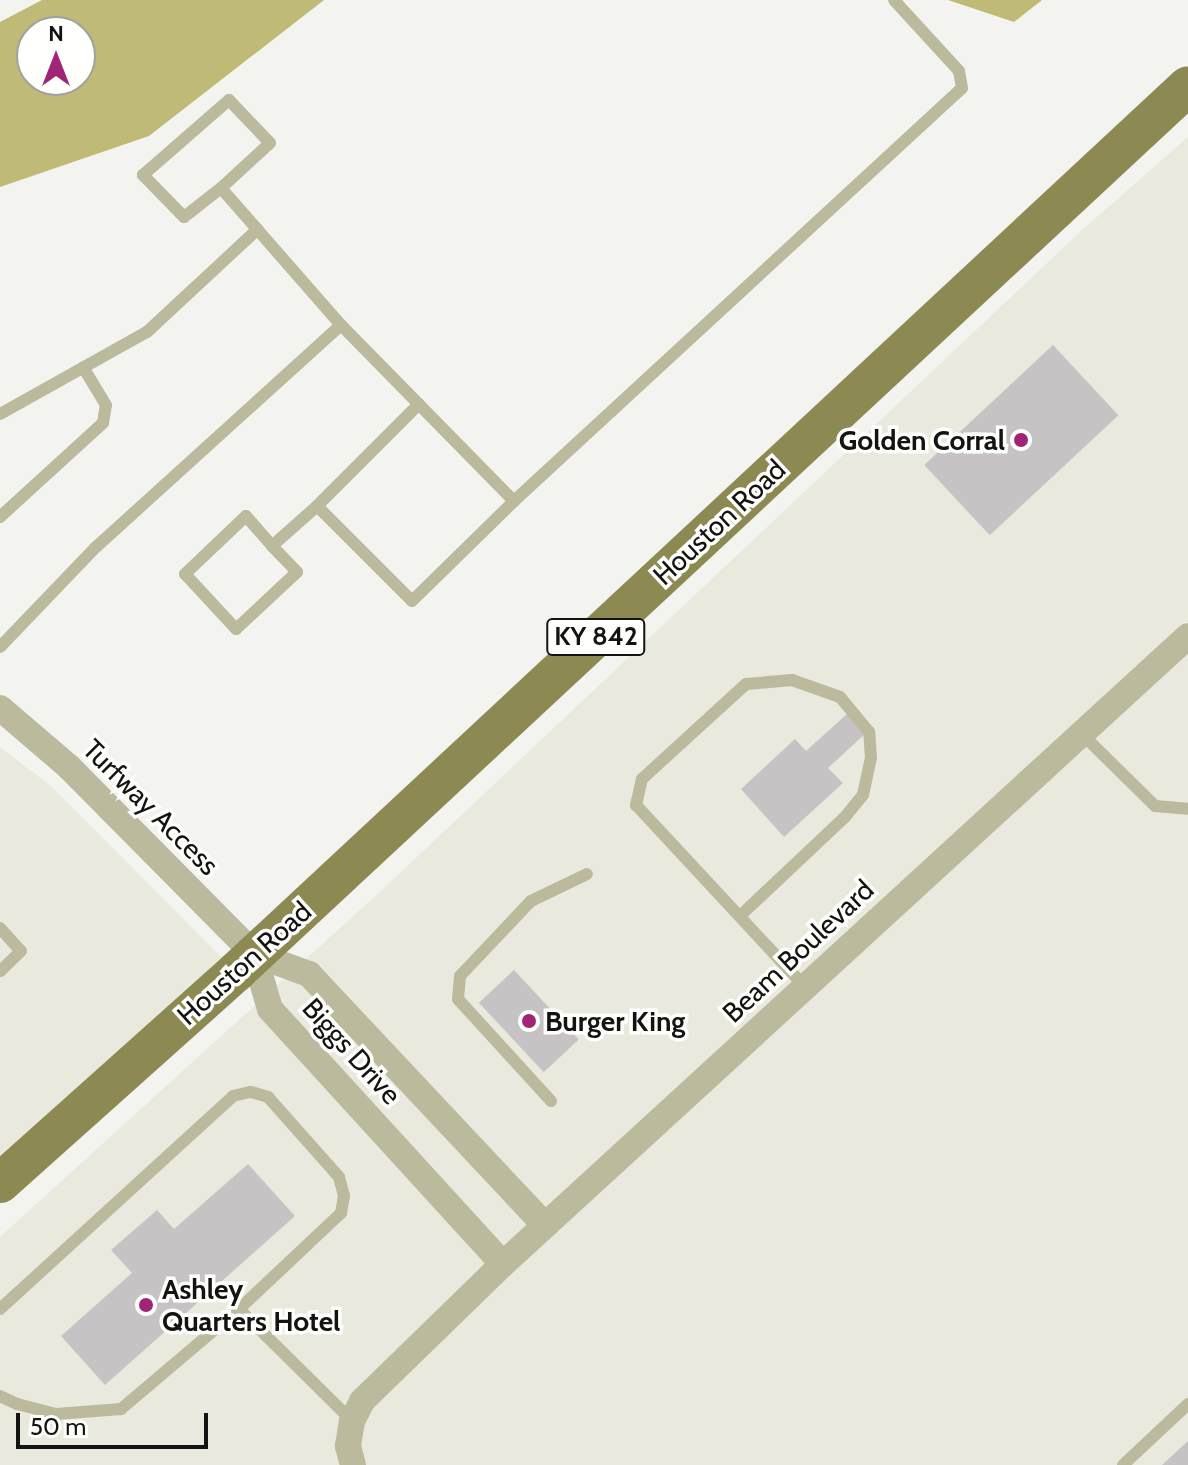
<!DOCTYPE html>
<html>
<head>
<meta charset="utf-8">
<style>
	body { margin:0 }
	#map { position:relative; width:1188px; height:1465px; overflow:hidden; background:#f3f3f0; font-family:Cabin,sans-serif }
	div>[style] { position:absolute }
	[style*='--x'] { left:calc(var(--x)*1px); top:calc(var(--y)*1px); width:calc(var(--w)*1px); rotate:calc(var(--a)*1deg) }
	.built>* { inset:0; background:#e9e9de }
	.forest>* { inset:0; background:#bfbb77 }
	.building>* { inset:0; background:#c7c3c5; transform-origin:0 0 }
	.service>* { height:12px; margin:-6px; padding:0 6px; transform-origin:6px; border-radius:6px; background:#bbba9d }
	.minor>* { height:26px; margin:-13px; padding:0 13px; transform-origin:13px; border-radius:13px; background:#bbba9d }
	.primary>* { height:40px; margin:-20px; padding:0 20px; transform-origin:20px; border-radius:20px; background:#8c8952 }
	.dots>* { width:22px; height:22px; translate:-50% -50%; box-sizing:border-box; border:4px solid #fffffe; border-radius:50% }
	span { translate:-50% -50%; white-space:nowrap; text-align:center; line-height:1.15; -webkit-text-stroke:7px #fffffe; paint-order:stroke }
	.shield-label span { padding:2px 6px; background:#fffffe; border:2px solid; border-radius:6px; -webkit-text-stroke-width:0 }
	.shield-label { font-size:26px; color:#131312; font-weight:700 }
	.poi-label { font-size:28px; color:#131312; font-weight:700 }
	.right { translate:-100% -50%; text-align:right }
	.left { translate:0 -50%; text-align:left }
	.street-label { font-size:28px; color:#131312 }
	.north { position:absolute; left:16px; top:16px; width:80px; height:80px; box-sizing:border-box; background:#fffffe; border:2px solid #a1a1a0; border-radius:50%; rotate:0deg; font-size:22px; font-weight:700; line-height:32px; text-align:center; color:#131312 }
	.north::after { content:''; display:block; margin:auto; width:28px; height:36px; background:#a12477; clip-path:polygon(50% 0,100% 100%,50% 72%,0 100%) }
	.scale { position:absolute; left:16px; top:1413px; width:192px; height:36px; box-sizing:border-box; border:4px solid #131312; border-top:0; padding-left:10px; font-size:24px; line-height:28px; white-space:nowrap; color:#131312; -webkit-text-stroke:6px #fffffe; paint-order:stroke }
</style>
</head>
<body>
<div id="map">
	<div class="built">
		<i style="clip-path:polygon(1188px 137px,1188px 1465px,0 1465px,0 1237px,383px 889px,1081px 231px)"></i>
		<i style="clip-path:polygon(0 747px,52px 787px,236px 972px,0 1183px)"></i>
	</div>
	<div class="forest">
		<i style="clip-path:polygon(evenodd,42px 0,324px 0,149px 136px,0 187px,0 22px,42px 0,32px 32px,80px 32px,80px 80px,32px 80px,32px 32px)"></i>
		<i style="clip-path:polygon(948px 0,1042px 0,1014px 22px)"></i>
	</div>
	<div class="building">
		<i style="left:1053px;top:345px;width:96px;height:176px;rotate:47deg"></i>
		<i style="clip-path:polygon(847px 714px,865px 734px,828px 768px,843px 783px,784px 837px,741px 789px,795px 739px,806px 751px)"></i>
		<i style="left:514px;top:970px;width:95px;height:48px;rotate:47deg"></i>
		<i style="clip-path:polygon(248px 1164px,295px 1216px,105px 1385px,61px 1336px,132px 1273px,111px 1250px,157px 1210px,174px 1229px)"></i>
		<i style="clip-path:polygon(1188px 1441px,1188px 1465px,1162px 1465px)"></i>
	</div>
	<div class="service">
		<i style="--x:221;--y:188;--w:47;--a:141.9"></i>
		<i style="--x:184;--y:217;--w:59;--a:-134.3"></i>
		<i style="--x:143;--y:175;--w:114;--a:-41.1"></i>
		<i style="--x:229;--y:100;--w:59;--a:46.4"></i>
		<i style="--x:270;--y:143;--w:67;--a:137.4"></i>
		<i style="--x:221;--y:188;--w:182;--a:48.8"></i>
		<i style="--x:341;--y:325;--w:247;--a:45.5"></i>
		<i style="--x:514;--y:501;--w:609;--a:-42.67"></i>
		<i style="--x:962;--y:88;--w:17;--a:-100"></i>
		<i style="--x:959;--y:71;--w:96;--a:-132.5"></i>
		<i style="--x:419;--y:404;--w:144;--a:135"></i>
		<i style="--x:317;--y:506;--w:134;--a:45"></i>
		<i style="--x:412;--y:601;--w:143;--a:-44.4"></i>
		<i style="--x:0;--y:414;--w:168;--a:-29.2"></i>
		<i style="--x:147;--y:332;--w:151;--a:-42.9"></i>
		<i style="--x:0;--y:517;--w:139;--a:-42.4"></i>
		<i style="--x:103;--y:423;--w:18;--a:-81"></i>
		<i style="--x:106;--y:405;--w:44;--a:-121.2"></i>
		<i style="--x:272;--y:546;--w:36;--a:46"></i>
		<i style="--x:297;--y:572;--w:83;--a:136.9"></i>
		<i style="--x:236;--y:629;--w:75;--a:-132.8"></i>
		<i style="--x:185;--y:574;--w:84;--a:-43.6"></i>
		<i style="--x:246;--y:516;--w:40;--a:49"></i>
		<i style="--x:272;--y:546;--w:60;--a:-41.6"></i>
		<i style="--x:0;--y:647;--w:137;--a:-46.2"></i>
		<i style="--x:95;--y:548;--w:332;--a:-42.2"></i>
		<i style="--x:1082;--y:734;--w:103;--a:44.6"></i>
		<i style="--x:1155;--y:806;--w:33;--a:5"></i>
		<i style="--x:741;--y:915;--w:143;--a:-43.3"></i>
		<i style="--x:845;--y:817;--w:28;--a:-51"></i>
		<i style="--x:863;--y:795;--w:38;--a:-78"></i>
		<i style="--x:871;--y:758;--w:26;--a:-94"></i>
		<i style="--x:869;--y:732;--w:45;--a:-129.6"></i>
		<i style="--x:840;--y:697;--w:51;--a:-160.5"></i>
		<i style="--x:792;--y:680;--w:46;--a:175"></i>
		<i style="--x:746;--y:684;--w:141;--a:137.6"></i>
		<i style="--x:642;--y:779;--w:27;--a:103"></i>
		<i style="--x:636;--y:805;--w:248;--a:47.1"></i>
		<i style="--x:0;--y:928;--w:31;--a:48"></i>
		<i style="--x:21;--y:951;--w:29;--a:136"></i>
		<i style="--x:551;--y:1101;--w:138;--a:-132.4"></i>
		<i style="--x:458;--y:999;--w:23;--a:-85"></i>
		<i style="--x:460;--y:976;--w:103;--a:-46.6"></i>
		<i style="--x:531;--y:901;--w:62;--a:-25.7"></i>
		<i style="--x:0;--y:1309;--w:316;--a:-42.4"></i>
		<i style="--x:233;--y:1096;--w:18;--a:-13"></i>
		<i style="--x:251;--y:1092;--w:18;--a:16"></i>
		<i style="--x:268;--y:1097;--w:107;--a:48.4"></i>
		<i style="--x:339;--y:1177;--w:20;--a:75"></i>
		<i style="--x:344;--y:1196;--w:17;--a:100"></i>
		<i style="--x:341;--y:1213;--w:140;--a:136.7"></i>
		<i style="--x:239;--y:1309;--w:155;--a:139.7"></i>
		<i style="--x:121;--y:1409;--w:65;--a:175.6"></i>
		<i style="--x:56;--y:1414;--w:40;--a:-165.6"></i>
		<i style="--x:17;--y:1404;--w:19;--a:-155"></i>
		<i style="--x:239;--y:1309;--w:159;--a:44.7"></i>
		<i style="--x:1123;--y:1465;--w:89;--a:-43.2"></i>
	</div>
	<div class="minor">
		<i style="--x:0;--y:708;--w:91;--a:40.5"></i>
		<i style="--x:69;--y:767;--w:263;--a:45.3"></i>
		<i style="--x:254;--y:954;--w:59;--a:20"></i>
		<i style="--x:309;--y:974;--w:345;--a:46.8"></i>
		<i style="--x:254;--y:954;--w:57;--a:73.8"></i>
		<i style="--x:270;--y:1009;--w:345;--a:47.6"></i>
		<i style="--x:353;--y:1465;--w:20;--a:-105"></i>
		<i style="--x:348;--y:1446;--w:25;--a:-81"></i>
		<i style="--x:352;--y:1421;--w:22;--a:-63"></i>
		<i style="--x:362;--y:1401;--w:197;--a:-44.2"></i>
		<i style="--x:503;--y:1264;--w:929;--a:-42.51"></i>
	</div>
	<div class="primary">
		<i style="--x:0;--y:1183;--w:317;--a:-41.8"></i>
		<i style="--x:236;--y:972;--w:1300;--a:-42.94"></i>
	</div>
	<div class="dots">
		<i style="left:1021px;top:440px;background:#a12477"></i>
		<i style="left:529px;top:1021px;background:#a12477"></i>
		<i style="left:146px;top:1305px;background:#a12477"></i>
	</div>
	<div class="shield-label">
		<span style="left:596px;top:637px">KY 842</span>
	</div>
	<div class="poi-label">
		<span class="right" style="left:1005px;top:440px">Golden Corral</span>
		<span class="left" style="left:545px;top:1021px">Burger King</span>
		<span class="left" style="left:162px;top:1305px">Ashley<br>Quarters Hotel</span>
	</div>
	<div class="street-label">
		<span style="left:719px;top:522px;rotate:-43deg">Houston Road</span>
		<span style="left:151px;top:807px;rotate:45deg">Turfway Access</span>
		<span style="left:798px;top:951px;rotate:-43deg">Beam Boulevard</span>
		<span style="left:244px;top:963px;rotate:-42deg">Houston Road</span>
		<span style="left:352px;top:1051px;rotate:48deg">Biggs Drive</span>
	</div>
	<div class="north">N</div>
	<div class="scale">50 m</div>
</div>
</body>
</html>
